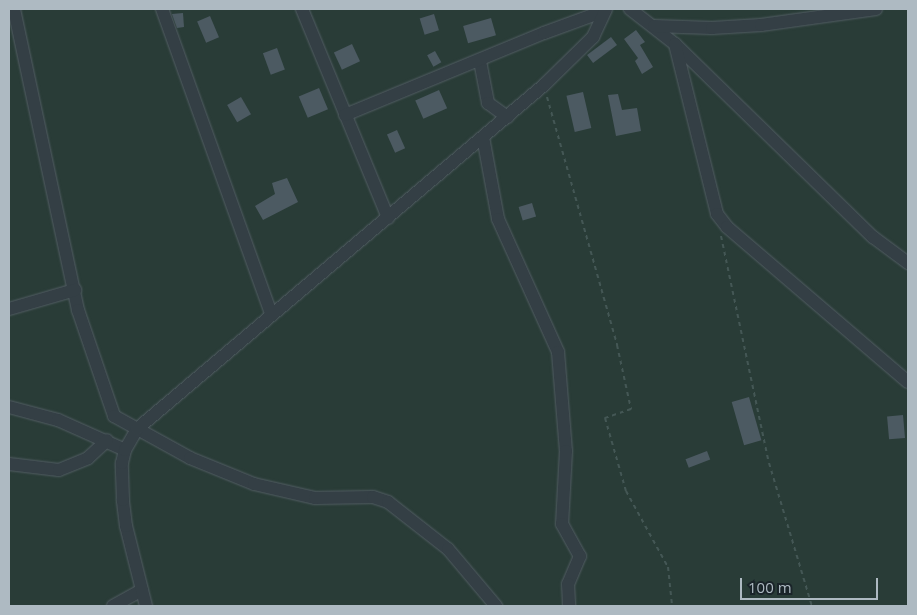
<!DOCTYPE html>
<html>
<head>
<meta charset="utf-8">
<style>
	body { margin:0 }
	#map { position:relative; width:917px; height:615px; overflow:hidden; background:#212d34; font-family:"Open Sans",sans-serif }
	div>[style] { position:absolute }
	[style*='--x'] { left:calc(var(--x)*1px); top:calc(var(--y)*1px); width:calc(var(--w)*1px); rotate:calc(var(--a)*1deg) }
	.green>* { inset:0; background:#293c37; transform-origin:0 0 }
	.building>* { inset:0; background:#4c5a62; transform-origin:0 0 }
	.path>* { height:2px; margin-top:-1px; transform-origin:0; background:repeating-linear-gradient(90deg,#445755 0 4px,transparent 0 8px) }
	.roads { filter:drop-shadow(0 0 1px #525d63) drop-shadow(0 0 1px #525d63) }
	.minor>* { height:12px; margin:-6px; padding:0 6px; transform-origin:6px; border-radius:6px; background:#343f45 }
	span { translate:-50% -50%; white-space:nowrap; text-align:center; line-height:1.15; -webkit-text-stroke:4px #1a2429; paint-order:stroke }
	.frame { position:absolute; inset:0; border:10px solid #aebac2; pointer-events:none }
	.scale { position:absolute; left:740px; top:578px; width:138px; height:22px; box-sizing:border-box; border:2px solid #aebac2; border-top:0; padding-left:6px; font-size:15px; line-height:18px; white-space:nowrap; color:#aebac2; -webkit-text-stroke:4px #1a2429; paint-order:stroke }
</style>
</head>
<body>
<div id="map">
	<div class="green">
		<i style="left:9px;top:9px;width:899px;height:597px"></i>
	</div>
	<div class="building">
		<i style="clip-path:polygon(183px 13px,184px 27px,177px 28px,172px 14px)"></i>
		<i style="left:434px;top:14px;width:17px;height:15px;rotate:73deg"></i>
		<i style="left:210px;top:16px;width:23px;height:14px;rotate:67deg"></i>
		<i style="left:491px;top:18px;width:18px;height:29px;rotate:74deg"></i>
		<i style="clip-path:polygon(636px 30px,645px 42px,640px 45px,653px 67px,642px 74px,635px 61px,638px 58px,624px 39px)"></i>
		<i style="left:611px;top:37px;width:10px;height:30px;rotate:53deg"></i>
		<i style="left:352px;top:44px;width:19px;height:20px;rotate:65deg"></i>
		<i style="left:277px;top:48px;width:23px;height:15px;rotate:70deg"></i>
		<i style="left:435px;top:51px;width:13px;height:9px;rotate:61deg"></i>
		<i style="left:319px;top:88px;width:23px;height:22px;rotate:67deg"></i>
		<i style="left:439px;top:90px;width:20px;height:26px;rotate:66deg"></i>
		<i style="left:583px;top:92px;width:37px;height:17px;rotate:77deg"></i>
		<i style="clip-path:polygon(618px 94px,622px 110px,637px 108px,641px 131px,616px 136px,608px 95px)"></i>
		<i style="left:241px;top:97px;width:20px;height:16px;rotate:60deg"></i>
		<i style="left:397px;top:130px;width:20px;height:11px;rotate:66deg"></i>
		<i style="clip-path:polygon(287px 178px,298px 202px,263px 220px,255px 206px,275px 194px,272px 183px)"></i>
		<i style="left:532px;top:203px;width:14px;height:14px;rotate:73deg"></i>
		<i style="left:749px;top:397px;width:45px;height:18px;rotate:74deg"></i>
		<i style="left:903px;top:415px;width:23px;height:16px;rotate:85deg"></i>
		<i style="left:707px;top:451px;width:9px;height:23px;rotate:69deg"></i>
	</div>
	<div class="path">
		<i style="--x:547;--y:97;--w:258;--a:74.2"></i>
		<i style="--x:617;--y:345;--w:66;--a:77.7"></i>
		<i style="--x:631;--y:409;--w:28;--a:161"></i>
		<i style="--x:605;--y:418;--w:76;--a:74"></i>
		<i style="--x:626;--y:491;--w:87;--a:61.1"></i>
		<i style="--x:668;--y:567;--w:39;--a:84"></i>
		<i style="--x:721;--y:236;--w:232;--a:78.1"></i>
		<i style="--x:769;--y:463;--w:149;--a:73.3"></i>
	</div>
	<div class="roads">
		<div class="minor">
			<i style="--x:14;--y:9;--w:308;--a:78"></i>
			<i style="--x:78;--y:310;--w:112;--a:71.2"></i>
			<i style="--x:114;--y:416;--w:87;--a:28.9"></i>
			<i style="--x:190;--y:458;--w:69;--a:22.1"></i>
			<i style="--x:254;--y:484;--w:63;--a:12.9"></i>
			<i style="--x:315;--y:498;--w:58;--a:-1"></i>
			<i style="--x:373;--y:497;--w:16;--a:18"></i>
			<i style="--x:388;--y:502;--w:76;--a:38.1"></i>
			<i style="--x:448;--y:549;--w:75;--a:49.9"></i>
			<i style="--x:162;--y:9;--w:323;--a:70.3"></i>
			<i style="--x:302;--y:9;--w:226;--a:67.6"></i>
			<i style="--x:630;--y:9;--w:57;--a:37.9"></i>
			<i style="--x:675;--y:44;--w:277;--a:44.3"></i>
			<i style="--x:873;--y:237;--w:44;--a:36.6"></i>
			<i style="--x:654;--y:26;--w:58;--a:2"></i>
			<i style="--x:712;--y:28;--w:49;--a:-3.5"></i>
			<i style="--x:761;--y:25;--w:116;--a:-7.9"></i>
			<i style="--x:675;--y:44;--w:175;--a:76.1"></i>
			<i style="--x:717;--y:214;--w:16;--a:52"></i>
			<i style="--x:727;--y:227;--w:238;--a:40.6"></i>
			<i style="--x:480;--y:61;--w:43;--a:79.2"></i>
			<i style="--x:488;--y:103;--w:24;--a:36"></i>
			<i style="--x:345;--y:115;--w:215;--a:-22.4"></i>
			<i style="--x:544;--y:33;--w:64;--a:-20.1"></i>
			<i style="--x:483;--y:137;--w:83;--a:79.6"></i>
			<i style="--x:498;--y:219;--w:146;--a:65.7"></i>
			<i style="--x:558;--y:352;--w:99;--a:85.4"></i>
			<i style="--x:566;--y:451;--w:73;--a:93.1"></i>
			<i style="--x:562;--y:524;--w:37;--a:61"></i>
			<i style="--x:580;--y:556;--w:30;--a:113"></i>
			<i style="--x:568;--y:584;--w:22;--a:87"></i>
			<i style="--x:9;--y:309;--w:69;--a:-16.1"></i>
			<i style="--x:9;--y:407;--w:51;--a:14.9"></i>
			<i style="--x:58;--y:420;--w:73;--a:24.1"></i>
			<i style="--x:9;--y:464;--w:50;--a:6.8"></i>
			<i style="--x:59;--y:470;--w:31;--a:-22"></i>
			<i style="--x:88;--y:458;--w:26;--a:-43"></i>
			<i style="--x:113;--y:606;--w:33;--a:-29"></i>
			<i style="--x:146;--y:606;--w:82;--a:-104"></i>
			<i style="--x:126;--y:526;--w:26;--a:-97"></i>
			<i style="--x:123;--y:500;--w:37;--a:-92"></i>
			<i style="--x:122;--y:463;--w:13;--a:-77"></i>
			<i style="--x:125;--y:450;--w:24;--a:-60"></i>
			<i style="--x:137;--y:429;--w:533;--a:-40.2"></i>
			<i style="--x:544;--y:85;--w:69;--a:-44.4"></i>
			<i style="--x:593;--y:37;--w:31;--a:-65"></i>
		</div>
	</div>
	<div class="frame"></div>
	<div class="scale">100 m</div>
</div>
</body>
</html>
